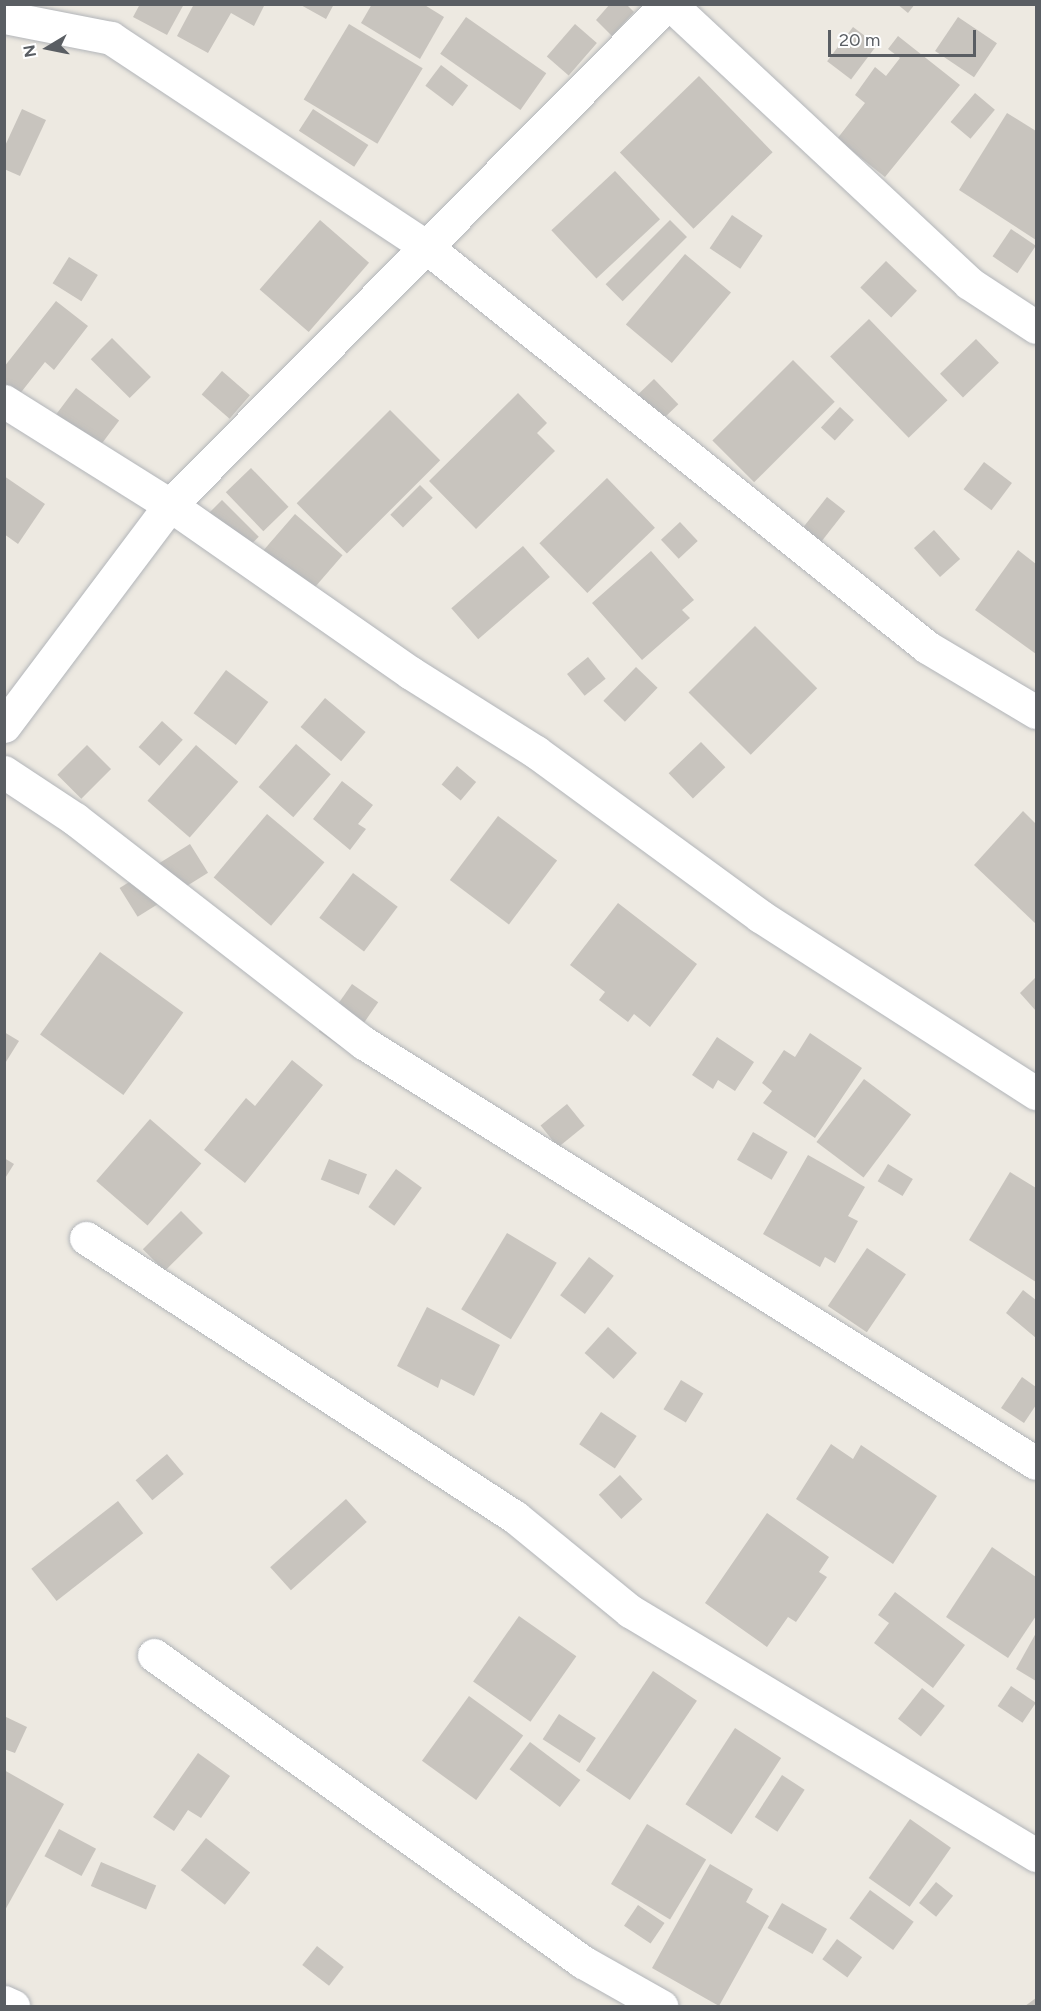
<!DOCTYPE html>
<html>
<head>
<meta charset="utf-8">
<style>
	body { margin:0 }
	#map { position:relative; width:1041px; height:2011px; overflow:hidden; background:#ede9e1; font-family:Figtree,sans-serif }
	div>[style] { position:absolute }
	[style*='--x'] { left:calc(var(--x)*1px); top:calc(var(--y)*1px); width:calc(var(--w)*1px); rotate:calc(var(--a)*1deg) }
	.building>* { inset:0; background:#c8c4be; transform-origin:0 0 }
	.roads { filter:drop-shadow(0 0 2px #b2b5b9) drop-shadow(0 0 2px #b2b5b9) }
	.minor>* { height:33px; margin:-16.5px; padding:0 16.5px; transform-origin:16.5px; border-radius:16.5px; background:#fff }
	span { translate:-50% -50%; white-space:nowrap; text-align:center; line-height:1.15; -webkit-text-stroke:4.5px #fff; paint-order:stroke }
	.frame { position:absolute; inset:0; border:6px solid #5a5e63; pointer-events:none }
	.north { position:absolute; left:18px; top:18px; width:60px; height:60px; -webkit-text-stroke:4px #fff; paint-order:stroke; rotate:260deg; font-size:16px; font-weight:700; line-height:24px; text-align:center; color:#5a5e63 }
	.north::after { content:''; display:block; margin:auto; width:21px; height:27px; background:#5a5e63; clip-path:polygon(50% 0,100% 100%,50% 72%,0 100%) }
	.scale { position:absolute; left:828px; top:30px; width:148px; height:27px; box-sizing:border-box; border:3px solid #5a5e63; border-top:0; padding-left:8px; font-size:18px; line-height:21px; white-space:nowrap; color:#5a5e63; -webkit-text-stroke:4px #fff; paint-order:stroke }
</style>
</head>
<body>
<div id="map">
	<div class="building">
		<i style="clip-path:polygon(140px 4px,184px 4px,167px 35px,133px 17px)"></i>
		<i style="clip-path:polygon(194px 4px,265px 4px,254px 26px,231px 13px,208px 53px,177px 36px)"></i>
		<i style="clip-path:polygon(299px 4px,334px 4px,326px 19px)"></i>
		<i style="clip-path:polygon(372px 4px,423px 4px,444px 17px,420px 59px,361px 23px)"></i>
		<i style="clip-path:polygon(610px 4px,626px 4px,634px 12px,612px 36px,596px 20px)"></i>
		<i style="clip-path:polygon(897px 4px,915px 4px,908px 13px)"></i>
		<i style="left:466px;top:17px;width:98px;height:45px;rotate:35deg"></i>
		<i style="left:958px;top:17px;width:47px;height:41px;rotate:34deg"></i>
		<i style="left:349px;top:24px;width:86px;height:88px;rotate:31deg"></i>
		<i style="left:575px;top:24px;width:29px;height:43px;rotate:41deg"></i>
		<i style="left:853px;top:27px;width:30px;height:43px;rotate:37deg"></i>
		<i style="clip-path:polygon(898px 36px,960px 85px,885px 177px,837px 139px,865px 103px,855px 95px,875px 67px,886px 76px,900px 58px,888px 49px)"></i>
		<i style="left:441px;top:65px;width:34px;height:26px;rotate:37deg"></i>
		<i style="left:699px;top:76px;width:106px;height:110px;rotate:46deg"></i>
		<i style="left:975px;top:93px;width:26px;height:38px;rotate:40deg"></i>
		<i style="clip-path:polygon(22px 109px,46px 120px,20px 176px,4px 169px,4px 148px)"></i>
		<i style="left:313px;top:109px;width:66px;height:26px;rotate:33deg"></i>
		<i style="clip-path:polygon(1007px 113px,1036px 131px,1036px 240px,959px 190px)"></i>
		<i style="left:615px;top:171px;width:66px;height:87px;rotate:47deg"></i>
		<i style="left:732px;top:215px;width:37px;height:40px;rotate:34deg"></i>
		<i style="left:320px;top:220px;width:65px;height:92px;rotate:41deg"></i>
		<i style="left:670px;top:220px;width:24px;height:91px;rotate:45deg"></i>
		<i style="left:1011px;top:229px;width:30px;height:33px;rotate:34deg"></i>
		<i style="left:685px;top:254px;width:60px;height:92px;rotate:40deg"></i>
		<i style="left:69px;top:257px;width:34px;height:31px;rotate:32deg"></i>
		<i style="left:886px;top:261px;width:43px;height:37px;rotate:44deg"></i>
		<i style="clip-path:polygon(56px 301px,88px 326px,54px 370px,45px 362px,7px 410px,4px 367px)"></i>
		<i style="left:869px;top:319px;width:113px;height:54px;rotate:46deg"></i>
		<i style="left:112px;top:338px;width:55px;height:30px;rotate:45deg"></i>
		<i style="left:976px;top:339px;width:33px;height:50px;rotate:46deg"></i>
		<i style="left:793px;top:360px;width:59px;height:114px;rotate:45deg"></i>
		<i style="left:222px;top:371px;width:37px;height:31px;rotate:41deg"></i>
		<i style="left:654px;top:379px;width:35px;height:32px;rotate:46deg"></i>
		<i style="left:76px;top:388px;width:54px;height:52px;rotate:37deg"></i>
		<i style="clip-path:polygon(518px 393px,547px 423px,537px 433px,555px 451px,476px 529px,429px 481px)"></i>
		<i style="left:840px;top:407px;width:19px;height:28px;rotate:43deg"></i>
		<i style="left:390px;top:410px;width:71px;height:132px;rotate:45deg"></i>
		<i style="left:984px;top:462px;width:35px;height:34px;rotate:37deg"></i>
		<i style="left:251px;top:468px;width:54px;height:35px;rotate:46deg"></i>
		<i style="clip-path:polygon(4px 476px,45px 504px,18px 544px,4px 534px)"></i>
		<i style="left:607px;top:478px;width:69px;height:94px;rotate:46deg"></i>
		<i style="left:420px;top:485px;width:18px;height:42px;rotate:45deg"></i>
		<i style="left:827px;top:497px;width:23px;height:49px;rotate:38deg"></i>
		<i style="left:222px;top:500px;width:52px;height:33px;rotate:45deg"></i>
		<i style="left:295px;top:514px;width:63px;height:63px;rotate:41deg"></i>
		<i style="left:680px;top:522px;width:26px;height:26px;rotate:47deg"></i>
		<i style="left:934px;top:530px;width:39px;height:27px;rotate:48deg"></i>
		<i style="left:523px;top:546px;width:41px;height:95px;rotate:49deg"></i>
		<i style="clip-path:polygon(1018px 550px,1036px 564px,1036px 654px,975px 610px)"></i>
		<i style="clip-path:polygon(651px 551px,694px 600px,682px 610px,690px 618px,642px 660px,592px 603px)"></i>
		<i style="left:755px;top:626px;width:88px;height:94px;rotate:45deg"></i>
		<i style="left:588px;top:657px;width:28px;height:27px;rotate:51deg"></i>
		<i style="left:636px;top:667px;width:30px;height:47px;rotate:44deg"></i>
		<i style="left:226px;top:670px;width:53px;height:54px;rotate:37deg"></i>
		<i style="left:325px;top:698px;width:53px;height:38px;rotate:40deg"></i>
		<i style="left:162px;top:721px;width:28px;height:35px;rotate:42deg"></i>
		<i style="left:701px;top:742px;width:35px;height:45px;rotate:46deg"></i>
		<i style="left:296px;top:744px;width:46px;height:57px;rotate:41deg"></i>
		<i style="left:87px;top:745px;width:34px;height:42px;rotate:45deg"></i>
		<i style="left:196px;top:745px;width:56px;height:74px;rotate:41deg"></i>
		<i style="left:457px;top:766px;width:25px;height:24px;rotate:40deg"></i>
		<i style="clip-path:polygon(342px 781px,373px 805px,358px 824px,366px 829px,350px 850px,313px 819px)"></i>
		<i style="clip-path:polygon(1023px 811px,1036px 824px,1036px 924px,974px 865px)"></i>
		<i style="left:267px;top:814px;width:75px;height:83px;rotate:40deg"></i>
		<i style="left:498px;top:816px;width:74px;height:80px;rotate:37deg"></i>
		<i style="left:190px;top:844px;width:34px;height:83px;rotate:58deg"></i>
		<i style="left:353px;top:873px;width:56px;height:56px;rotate:37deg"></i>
		<i style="clip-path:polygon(618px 903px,697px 964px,650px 1027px,634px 1014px,628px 1022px,599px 1000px,605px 992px,570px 965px)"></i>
		<i style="left:100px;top:952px;width:103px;height:102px;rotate:36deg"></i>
		<i style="clip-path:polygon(1036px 977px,1036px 1011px,1020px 993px)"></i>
		<i style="left:352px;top:984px;width:32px;height:58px;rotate:35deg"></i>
		<i style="clip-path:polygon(4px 1032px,19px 1041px,4px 1065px)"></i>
		<i style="clip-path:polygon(810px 1033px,862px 1068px,815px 1138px,763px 1103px,772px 1091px,762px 1083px,784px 1050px,795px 1057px)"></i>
		<i style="clip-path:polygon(717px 1037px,754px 1062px,735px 1091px,718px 1080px,713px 1089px,692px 1075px)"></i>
		<i style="clip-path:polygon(292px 1060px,323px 1085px,245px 1183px,204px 1150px,246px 1098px,255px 1106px)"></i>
		<i style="left:864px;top:1079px;width:59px;height:79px;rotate:37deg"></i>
		<i style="left:567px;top:1104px;width:28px;height:34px;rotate:51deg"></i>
		<i style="left:150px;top:1119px;width:68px;height:82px;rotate:41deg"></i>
		<i style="left:753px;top:1132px;width:40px;height:32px;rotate:30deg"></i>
		<i style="clip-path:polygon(808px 1155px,865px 1187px,848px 1216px,858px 1221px,835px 1263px,825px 1257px,820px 1267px,763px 1234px)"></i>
		<i style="clip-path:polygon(4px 1158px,14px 1164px,4px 1180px)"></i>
		<i style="left:329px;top:1159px;width:41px;height:22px;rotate:22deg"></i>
		<i style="left:888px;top:1164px;width:29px;height:20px;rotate:31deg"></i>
		<i style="left:396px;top:1169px;width:32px;height:47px;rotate:36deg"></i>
		<i style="clip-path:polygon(1010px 1172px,1036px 1188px,1036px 1282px,969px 1240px)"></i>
		<i style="left:181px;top:1211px;width:31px;height:54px;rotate:45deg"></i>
		<i style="left:507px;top:1233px;width:58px;height:89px;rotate:31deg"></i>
		<i style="left:867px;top:1248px;width:47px;height:70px;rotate:34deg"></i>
		<i style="left:589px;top:1257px;width:31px;height:48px;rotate:37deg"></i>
		<i style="clip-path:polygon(1023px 1290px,1036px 1300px,1036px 1338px,1006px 1313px)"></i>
		<i style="clip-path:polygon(427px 1307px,500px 1345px,474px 1396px,441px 1379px,438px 1388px,397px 1366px)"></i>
		<i style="left:608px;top:1327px;width:39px;height:35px;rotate:42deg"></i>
		<i style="clip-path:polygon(1022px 1377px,1036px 1387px,1036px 1405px,1024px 1423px,1001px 1408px)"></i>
		<i style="left:681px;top:1380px;width:26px;height:34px;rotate:31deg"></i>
		<i style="left:601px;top:1412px;width:43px;height:39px;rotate:34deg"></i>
		<i style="clip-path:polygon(831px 1444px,853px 1459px,861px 1445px,937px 1496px,893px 1564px,796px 1499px)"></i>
		<i style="left:167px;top:1454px;width:26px;height:41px;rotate:50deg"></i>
		<i style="left:620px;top:1475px;width:33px;height:29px;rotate:47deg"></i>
		<i style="left:346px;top:1499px;width:31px;height:102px;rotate:48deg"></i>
		<i style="left:118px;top:1501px;width:41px;height:110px;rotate:52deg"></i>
		<i style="clip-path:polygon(767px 1513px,829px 1557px,819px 1572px,827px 1577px,796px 1622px,788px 1617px,767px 1647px,705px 1603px)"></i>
		<i style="clip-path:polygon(992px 1547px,1036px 1577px,1036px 1616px,1008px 1658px,946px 1617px)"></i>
		<i style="clip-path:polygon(895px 1592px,965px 1645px,933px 1688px,874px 1643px,889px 1623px,878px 1615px)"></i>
		<i style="left:519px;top:1616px;width:70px;height:80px;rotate:35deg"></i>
		<i style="clip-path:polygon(1036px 1633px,1036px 1681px,1016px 1669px)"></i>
		<i style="left:653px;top:1671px;width:53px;height:120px;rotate:34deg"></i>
		<i style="left:1011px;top:1686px;width:30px;height:24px;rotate:34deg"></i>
		<i style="left:922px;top:1688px;width:29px;height:39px;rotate:38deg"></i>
		<i style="left:469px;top:1696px;width:67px;height:80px;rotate:36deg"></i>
		<i style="left:559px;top:1714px;width:44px;height:30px;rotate:33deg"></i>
		<i style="clip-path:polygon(4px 1716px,27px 1727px,15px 1753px,4px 1749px)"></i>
		<i style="left:735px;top:1728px;width:55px;height:91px;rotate:33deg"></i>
		<i style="left:530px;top:1742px;width:63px;height:34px;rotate:37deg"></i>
		<i style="clip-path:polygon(198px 1753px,230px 1776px,201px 1818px,188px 1810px,174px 1831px,153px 1817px)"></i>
		<i style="clip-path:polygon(4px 1770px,64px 1804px,4px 1912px)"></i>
		<i style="left:782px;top:1775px;width:27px;height:50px;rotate:33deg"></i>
		<i style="left:910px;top:1819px;width:50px;height:72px;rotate:35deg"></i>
		<i style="left:647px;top:1824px;width:69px;height:70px;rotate:31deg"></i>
		<i style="left:59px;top:1829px;width:42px;height:31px;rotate:28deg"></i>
		<i style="left:206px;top:1838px;width:56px;height:41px;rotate:38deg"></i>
		<i style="left:101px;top:1862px;width:60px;height:26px;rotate:23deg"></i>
		<i style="clip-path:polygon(710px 1864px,753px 1889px,746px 1902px,769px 1916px,719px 2006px,652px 1968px)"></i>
		<i style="left:936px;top:1882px;width:22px;height:27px;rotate:39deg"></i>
		<i style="left:870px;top:1890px;width:54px;height:35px;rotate:36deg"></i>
		<i style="left:782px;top:1903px;width:52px;height:29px;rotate:30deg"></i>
		<i style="left:638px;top:1905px;width:32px;height:25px;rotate:34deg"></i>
		<i style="left:837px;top:1939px;width:31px;height:25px;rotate:36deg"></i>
		<i style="left:317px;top:1946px;width:34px;height:24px;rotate:38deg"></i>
		<i style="clip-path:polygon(1036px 1998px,1036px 2006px,1025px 2006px)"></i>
	</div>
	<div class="roads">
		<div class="minor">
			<i style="--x:670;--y:4;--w:409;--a:43"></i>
			<i style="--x:969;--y:283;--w:80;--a:33.3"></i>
			<i style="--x:4;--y:17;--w:109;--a:11.1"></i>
			<i style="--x:111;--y:38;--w:377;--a:33.5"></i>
			<i style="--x:425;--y:246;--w:642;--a:38.62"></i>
			<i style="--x:927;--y:647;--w:127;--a:30.8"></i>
			<i style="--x:4;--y:401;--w:196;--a:32.1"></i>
			<i style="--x:170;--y:505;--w:294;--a:34.9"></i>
			<i style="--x:411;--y:673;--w:148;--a:32.3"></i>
			<i style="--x:536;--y:752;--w:278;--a:36.2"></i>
			<i style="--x:760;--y:916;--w:328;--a:32.7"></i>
			<i style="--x:4;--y:726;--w:276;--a:-53.1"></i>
			<i style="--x:170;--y:505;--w:706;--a:-45.23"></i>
			<i style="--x:4;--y:772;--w:85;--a:33.5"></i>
			<i style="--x:75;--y:819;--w:366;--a:37.8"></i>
			<i style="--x:364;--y:1043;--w:792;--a:32.01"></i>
			<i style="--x:86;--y:1238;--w:512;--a:33.04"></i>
			<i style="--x:515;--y:1517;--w:149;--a:39.3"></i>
			<i style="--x:630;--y:1611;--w:474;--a:31"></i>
			<i style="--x:154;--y:1655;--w:528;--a:35.59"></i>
			<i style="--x:583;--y:1962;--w:90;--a:29.4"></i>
			<i style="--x:4;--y:2002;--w:10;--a:24"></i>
		</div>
	</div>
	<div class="frame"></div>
	<div class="north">N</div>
	<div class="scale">20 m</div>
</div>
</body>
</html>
